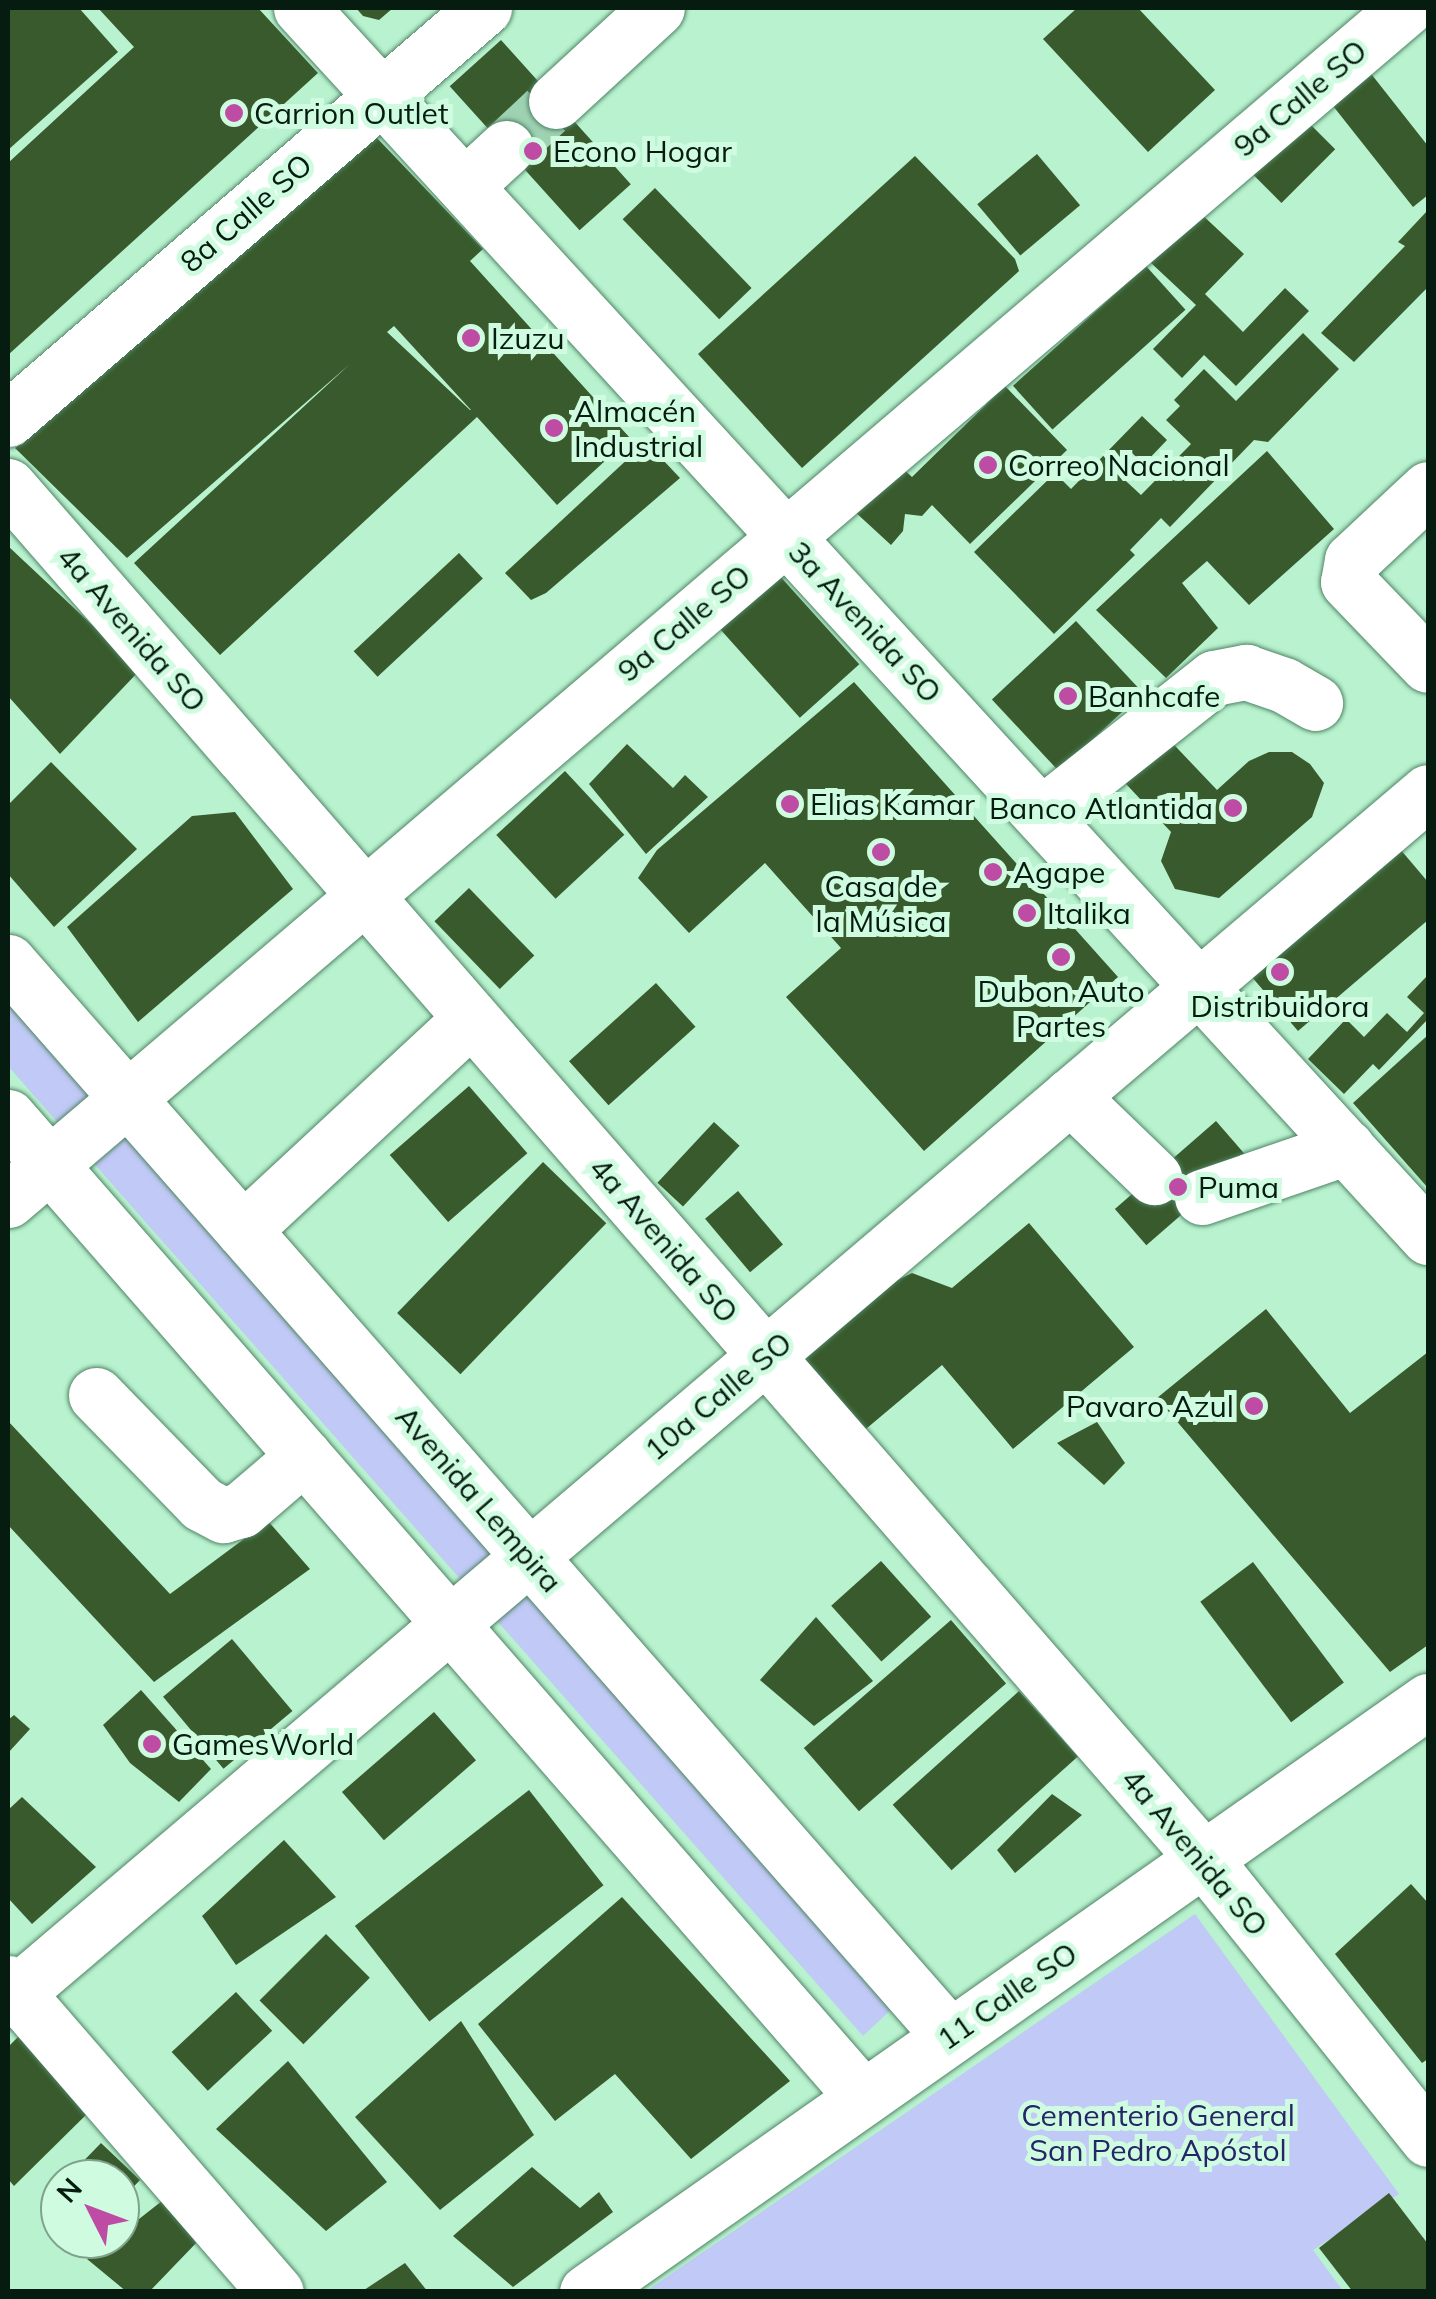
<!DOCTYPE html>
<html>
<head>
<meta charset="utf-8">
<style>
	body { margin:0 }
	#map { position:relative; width:1436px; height:2299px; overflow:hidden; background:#b9f2cf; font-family:Mulish,sans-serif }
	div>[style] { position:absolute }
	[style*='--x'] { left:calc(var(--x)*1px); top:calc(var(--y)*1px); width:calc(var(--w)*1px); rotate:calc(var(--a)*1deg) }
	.green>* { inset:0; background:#c1c9f6 }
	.building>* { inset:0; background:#395a2c; transform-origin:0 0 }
	.minor-tunnel>* { height:55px; margin-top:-27.5px; transform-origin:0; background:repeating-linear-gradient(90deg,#9ed2b2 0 55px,transparent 0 83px) }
	.roads { filter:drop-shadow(0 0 2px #4f8465) drop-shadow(0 0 2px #4f8465) }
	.minor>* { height:55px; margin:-27.5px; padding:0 27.5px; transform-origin:27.5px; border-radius:27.5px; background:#fff }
	.dots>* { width:28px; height:28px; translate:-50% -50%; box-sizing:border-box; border:5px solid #cffce0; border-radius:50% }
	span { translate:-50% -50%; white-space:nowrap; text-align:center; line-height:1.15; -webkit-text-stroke:10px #cffce0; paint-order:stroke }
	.street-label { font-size:30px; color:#061c10 }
	.poi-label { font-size:30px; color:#061c10 }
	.left { translate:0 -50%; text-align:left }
	.right { translate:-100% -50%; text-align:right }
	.park-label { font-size:30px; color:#252667 }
	.frame { position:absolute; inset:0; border:10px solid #061c10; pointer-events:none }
	.north { position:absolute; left:40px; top:2159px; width:100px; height:100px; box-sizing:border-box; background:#cffce0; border:2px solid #7fa28d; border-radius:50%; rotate:312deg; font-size:28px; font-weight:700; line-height:40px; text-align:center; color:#061c10 }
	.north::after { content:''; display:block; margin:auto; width:35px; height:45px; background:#be4ba4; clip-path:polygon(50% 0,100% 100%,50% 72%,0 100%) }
</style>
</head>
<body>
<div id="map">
	<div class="green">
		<i style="clip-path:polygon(8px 958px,907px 1995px,863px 2036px,8px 1066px)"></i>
		<i style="clip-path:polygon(1195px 1914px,1399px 2194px,1313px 2250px,1343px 2291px,645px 2292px)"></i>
	</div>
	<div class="building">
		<i style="clip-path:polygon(8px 8px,79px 8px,118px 52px,8px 150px)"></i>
		<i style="clip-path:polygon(98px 8px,258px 8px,318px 73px,8px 355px,8px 163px,134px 47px)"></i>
		<i style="clip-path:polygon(356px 8px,393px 8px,379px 20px,363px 16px)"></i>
		<i style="clip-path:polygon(1077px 8px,1138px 8px,1215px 90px,1148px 152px,1043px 39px)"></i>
		<i style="left:501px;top:40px;width:194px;height:69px;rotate:48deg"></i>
		<i style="clip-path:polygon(1361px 61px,1428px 146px,1428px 195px,1413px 207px,1322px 92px)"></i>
		<i style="left:1297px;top:111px;width:54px;height:76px;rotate:45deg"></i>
		<i style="clip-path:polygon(evenodd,376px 137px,483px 249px,470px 261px,630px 438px,557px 505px,477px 417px,220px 655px,134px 563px,350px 364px,127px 558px,15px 448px,376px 137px,394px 326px,471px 410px,470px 410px,387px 332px,394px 326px)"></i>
		<i style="left:1037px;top:154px;width:67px;height:78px;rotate:50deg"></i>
		<i style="clip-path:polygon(915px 156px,1015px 259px,1019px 271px,802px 468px,698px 354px)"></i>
		<i style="left:655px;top:188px;width:139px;height:45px;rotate:46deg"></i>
		<i style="clip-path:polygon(1428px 210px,1428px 287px,1354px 362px,1321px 333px,1405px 246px,1398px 242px)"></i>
		<i style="clip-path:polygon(1198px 211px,1244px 254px,1205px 294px,1243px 332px,1285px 288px,1309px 311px,1236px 386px,1204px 355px,1182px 378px,1153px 349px,1196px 305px,1150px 262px)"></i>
		<i style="left:1146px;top:266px;width:59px;height:179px;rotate:48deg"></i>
		<i style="clip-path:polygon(1303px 333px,1339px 369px,1268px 442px,1254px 440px,1170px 527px,1161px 518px,1130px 550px,1135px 555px,1054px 634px,974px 552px,1055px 473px,1071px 489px,1142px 416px,1167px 440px,1144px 464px,1132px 453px,1114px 470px,1141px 495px,1191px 444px,1166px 420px,1180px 406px,1174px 400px,1204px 369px,1236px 401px)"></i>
		<i style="clip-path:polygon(1005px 386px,1067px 450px,970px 544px,932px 505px,922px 516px,905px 514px,903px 531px,891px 545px,853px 510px,897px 463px,912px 477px)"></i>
		<i style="clip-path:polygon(646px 442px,680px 478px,546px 593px,531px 600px,505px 573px)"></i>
		<i style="clip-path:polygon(1267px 451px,1334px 529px,1249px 605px,1207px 561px,1182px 583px,1218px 628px,1166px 678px,1096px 610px)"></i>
		<i style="clip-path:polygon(8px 546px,140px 670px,60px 754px,8px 696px)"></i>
		<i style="left:459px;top:553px;width:35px;height:144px;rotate:47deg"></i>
		<i style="left:779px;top:575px;width:120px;height:80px;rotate:48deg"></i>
		<i style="left:1076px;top:621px;width:98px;height:115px;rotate:47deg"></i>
		<i style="clip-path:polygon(854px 682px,1118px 977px,924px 1151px,786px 997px,841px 948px,765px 863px,689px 933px,638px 878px,657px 850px)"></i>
		<i style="clip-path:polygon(1159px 729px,1217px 790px,1249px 761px,1269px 752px,1292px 752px,1310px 764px,1324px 783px,1312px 817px,1219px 898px,1175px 889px,1161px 861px,1171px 832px,1113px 770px)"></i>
		<i style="clip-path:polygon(627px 744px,673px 788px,685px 775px,708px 797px,646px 854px,589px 784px)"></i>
		<i style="clip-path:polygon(51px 762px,137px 849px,54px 927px,8px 874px,8px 805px)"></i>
		<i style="left:565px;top:771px;width:87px;height:94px;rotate:47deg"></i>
		<i style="clip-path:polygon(235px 812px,293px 889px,138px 1022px,67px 927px,192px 816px)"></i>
		<i style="clip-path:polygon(1400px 849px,1428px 882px,1428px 920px,1298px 1031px,1251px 976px)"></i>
		<i style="left:469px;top:888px;width:94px;height:48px;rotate:46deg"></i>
		<i style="clip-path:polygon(1426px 977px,1428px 1019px,1379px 1070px,1373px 1064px,1344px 1094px,1308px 1059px,1346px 1019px,1364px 1037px,1387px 1013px,1407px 1032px,1424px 1013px,1407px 997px)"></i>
		<i style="left:656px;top:983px;width:59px;height:117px;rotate:48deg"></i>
		<i style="clip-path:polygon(1428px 1035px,1428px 1188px,1353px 1103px)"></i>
		<i style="left:469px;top:1086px;width:89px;height:105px;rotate:49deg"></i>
		<i style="left:1216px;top:1121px;width:48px;height:134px;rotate:49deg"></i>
		<i style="left:714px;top:1122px;width:35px;height:83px;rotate:43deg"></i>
		<i style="left:543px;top:1162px;width:88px;height:210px;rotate:44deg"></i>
		<i style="left:738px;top:1191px;width:70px;height:43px;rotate:50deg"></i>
		<i style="clip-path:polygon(1029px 1223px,1134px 1347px,1013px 1449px,942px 1365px,854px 1439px,790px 1364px,881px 1288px,912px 1273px,952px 1288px)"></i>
		<i style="clip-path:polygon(1266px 1309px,1350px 1413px,1428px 1352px,1428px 1645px,1390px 1672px,1157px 1398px)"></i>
		<i style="clip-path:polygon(8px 1421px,170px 1594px,268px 1521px,310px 1569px,154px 1682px,8px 1525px)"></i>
		<i style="clip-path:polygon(1097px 1422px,1125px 1463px,1104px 1485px,1057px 1443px)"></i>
		<i style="left:881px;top:1561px;width:75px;height:67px;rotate:48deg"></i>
		<i style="left:1253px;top:1562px;width:151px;height:66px;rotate:53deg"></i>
		<i style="clip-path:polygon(816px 1617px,873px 1681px,814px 1726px,760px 1680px)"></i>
		<i style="left:951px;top:1620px;width:84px;height:195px;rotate:49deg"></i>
		<i style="left:232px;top:1639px;width:94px;height:90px;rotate:50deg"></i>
		<i style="clip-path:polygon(141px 1690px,211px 1769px,179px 1802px,130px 1763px,103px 1725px)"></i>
		<i style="left:1019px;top:1691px;width:88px;height:170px;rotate:48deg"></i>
		<i style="left:434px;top:1712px;width:64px;height:122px;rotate:49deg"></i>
		<i style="clip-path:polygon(14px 1715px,30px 1729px,8px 1753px,8px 1720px)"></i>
		<i style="left:529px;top:1790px;width:121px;height:221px;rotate:52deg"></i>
		<i style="clip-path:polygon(1052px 1794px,1082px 1815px,1015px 1873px,997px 1850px)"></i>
		<i style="clip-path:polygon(22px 1797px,96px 1867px,32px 1924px,8px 1898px,8px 1810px)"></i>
		<i style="clip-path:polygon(284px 1840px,336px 1897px,236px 1965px,202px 1916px)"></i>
		<i style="clip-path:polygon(1411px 1884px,1428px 1903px,1428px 2059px,1422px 2063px,1335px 1954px)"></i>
		<i style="clip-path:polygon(622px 1897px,790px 2081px,691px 2159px,615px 2074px,555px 2121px,478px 2024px)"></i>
		<i style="left:326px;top:1934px;width:62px;height:94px;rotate:45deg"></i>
		<i style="left:236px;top:1992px;width:53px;height:88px;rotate:47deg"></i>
		<i style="clip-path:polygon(461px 2021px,534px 2135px,440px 2210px,355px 2117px)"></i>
		<i style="clip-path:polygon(22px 2033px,94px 2107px,14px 2186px,8px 2179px,8px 2047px)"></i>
		<i style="clip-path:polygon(288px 2061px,387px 2182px,326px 2231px,216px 2129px)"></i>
		<i style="clip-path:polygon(101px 2143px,140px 2180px,120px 2201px,120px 2179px,66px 2179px)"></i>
		<i style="clip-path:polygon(532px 2167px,580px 2208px,599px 2192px,613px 2212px,513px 2287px,453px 2236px)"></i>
		<i style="clip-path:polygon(1389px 2193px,1428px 2244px,1428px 2292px,1353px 2292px,1319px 2248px)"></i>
		<i style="clip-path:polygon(167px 2197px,199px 2240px,149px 2292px,127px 2292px,87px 2259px,120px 2239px,120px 2234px)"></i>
		<i style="clip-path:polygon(405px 2263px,428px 2292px,361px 2292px)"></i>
	</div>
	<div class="minor-tunnel">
		<i style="--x:506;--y:148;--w:69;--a:-43.2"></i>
	</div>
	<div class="roads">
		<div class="minor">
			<i style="--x:301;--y:8;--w:1668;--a:47.48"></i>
			<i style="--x:556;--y:101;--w:137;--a:-42.6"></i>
			<i style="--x:465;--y:186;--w:56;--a:-42.8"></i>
			<i style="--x:8;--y:419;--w:629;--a:-40.81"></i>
			<i style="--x:8;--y:486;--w:1819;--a:48.94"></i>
			<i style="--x:1203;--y:1858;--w:360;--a:51.3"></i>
			<i style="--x:1428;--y:489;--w:104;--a:136.9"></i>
			<i style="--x:1352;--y:560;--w:22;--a:100"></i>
			<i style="--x:1348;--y:582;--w:115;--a:46.1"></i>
			<i style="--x:1043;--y:813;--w:218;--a:-38.3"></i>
			<i style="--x:1214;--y:678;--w:33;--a:-11"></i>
			<i style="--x:1246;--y:672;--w:40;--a:18.9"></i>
			<i style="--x:1284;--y:685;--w:36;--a:30"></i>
			<i style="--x:8;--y:962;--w:1429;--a:48.75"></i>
			<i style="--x:1070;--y:1096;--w:117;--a:44"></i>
			<i style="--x:8;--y:1117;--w:1301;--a:48.9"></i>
			<i style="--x:1202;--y:1197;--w:153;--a:-19"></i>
			<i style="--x:8;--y:1200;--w:1837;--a:-40.45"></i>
			<i style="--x:243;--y:1230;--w:311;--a:-42.9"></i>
			<i style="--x:96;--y:1395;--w:152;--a:45.8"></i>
			<i style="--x:202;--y:1504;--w:24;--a:28"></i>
			<i style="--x:223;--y:1515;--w:19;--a:-16"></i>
			<i style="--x:241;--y:1510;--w:83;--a:-40.6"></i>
			<i style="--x:8;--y:1983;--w:409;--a:49.1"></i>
			<i style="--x:8;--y:2000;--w:1864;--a:-40.39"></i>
			<i style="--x:587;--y:2292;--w:1028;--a:-35.1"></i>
		</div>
	</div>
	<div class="dots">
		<i style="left:234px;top:113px;background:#be4ba4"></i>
		<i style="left:533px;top:151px;background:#be4ba4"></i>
		<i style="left:471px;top:338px;background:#be4ba4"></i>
		<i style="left:554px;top:428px;background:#be4ba4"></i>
		<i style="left:988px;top:465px;background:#be4ba4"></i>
		<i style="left:1068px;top:696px;background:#be4ba4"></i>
		<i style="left:790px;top:804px;background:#be4ba4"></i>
		<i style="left:1233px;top:808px;background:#be4ba4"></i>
		<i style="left:881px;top:852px;background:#be4ba4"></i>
		<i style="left:993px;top:872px;background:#be4ba4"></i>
		<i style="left:1027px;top:913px;background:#be4ba4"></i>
		<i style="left:1061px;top:957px;background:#be4ba4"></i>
		<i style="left:1280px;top:972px;background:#be4ba4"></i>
		<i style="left:1178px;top:1187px;background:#be4ba4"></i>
		<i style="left:1254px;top:1406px;background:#be4ba4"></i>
		<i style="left:152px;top:1744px;background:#be4ba4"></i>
	</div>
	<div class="street-label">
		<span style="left:1300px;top:98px;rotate:-40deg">9a Calle SO</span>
		<span style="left:246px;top:213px;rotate:-41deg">8a Calle SO</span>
		<span style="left:865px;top:622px;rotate:47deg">3a Avenida SO</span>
		<span style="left:684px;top:623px;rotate:-40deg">9a Calle SO</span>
		<span style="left:132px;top:629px;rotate:49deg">4a Avenida SO</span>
		<span style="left:664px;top:1240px;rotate:49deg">4a Avenida SO</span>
		<span style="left:718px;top:1396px;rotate:-40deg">10a Calle SO</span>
		<span style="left:479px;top:1499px;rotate:49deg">Avenida Lempira</span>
		<span style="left:1195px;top:1852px;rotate:50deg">4a Avenida SO</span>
		<span style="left:1007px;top:1996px;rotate:-35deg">11 Calle SO</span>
	</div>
	<div class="poi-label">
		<span class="left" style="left:254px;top:113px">Carrion Outlet</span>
		<span class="left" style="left:553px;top:151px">Econo Hogar</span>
		<span class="left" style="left:491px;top:338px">Izuzu</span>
		<span class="left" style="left:574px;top:428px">Almacén<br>Industrial</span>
		<span class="left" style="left:1008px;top:465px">Correo Nacional</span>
		<span class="left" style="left:1088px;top:696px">Banhcafe</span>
		<span class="left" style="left:810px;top:804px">Elias Kamar</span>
		<span class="right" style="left:1213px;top:808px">Banco Atlantida</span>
		<span class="left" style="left:1013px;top:872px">Agape</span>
		<span style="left:881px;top:903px">Casa de<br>la Música</span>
		<span class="left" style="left:1047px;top:913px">Italika</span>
		<span style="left:1061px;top:1008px">Dubon Auto<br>Partes</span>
		<span style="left:1280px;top:1006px">Distribuidora</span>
		<span class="left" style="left:1198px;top:1187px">Puma</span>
		<span class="right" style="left:1234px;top:1406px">Pavaro Azul</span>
		<span class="left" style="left:172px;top:1744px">GamesWorld</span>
	</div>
	<div class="park-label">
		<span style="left:1158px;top:2132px">Cementerio General<br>San Pedro Apóstol</span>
	</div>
	<div class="frame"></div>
	<div class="north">N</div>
</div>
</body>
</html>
